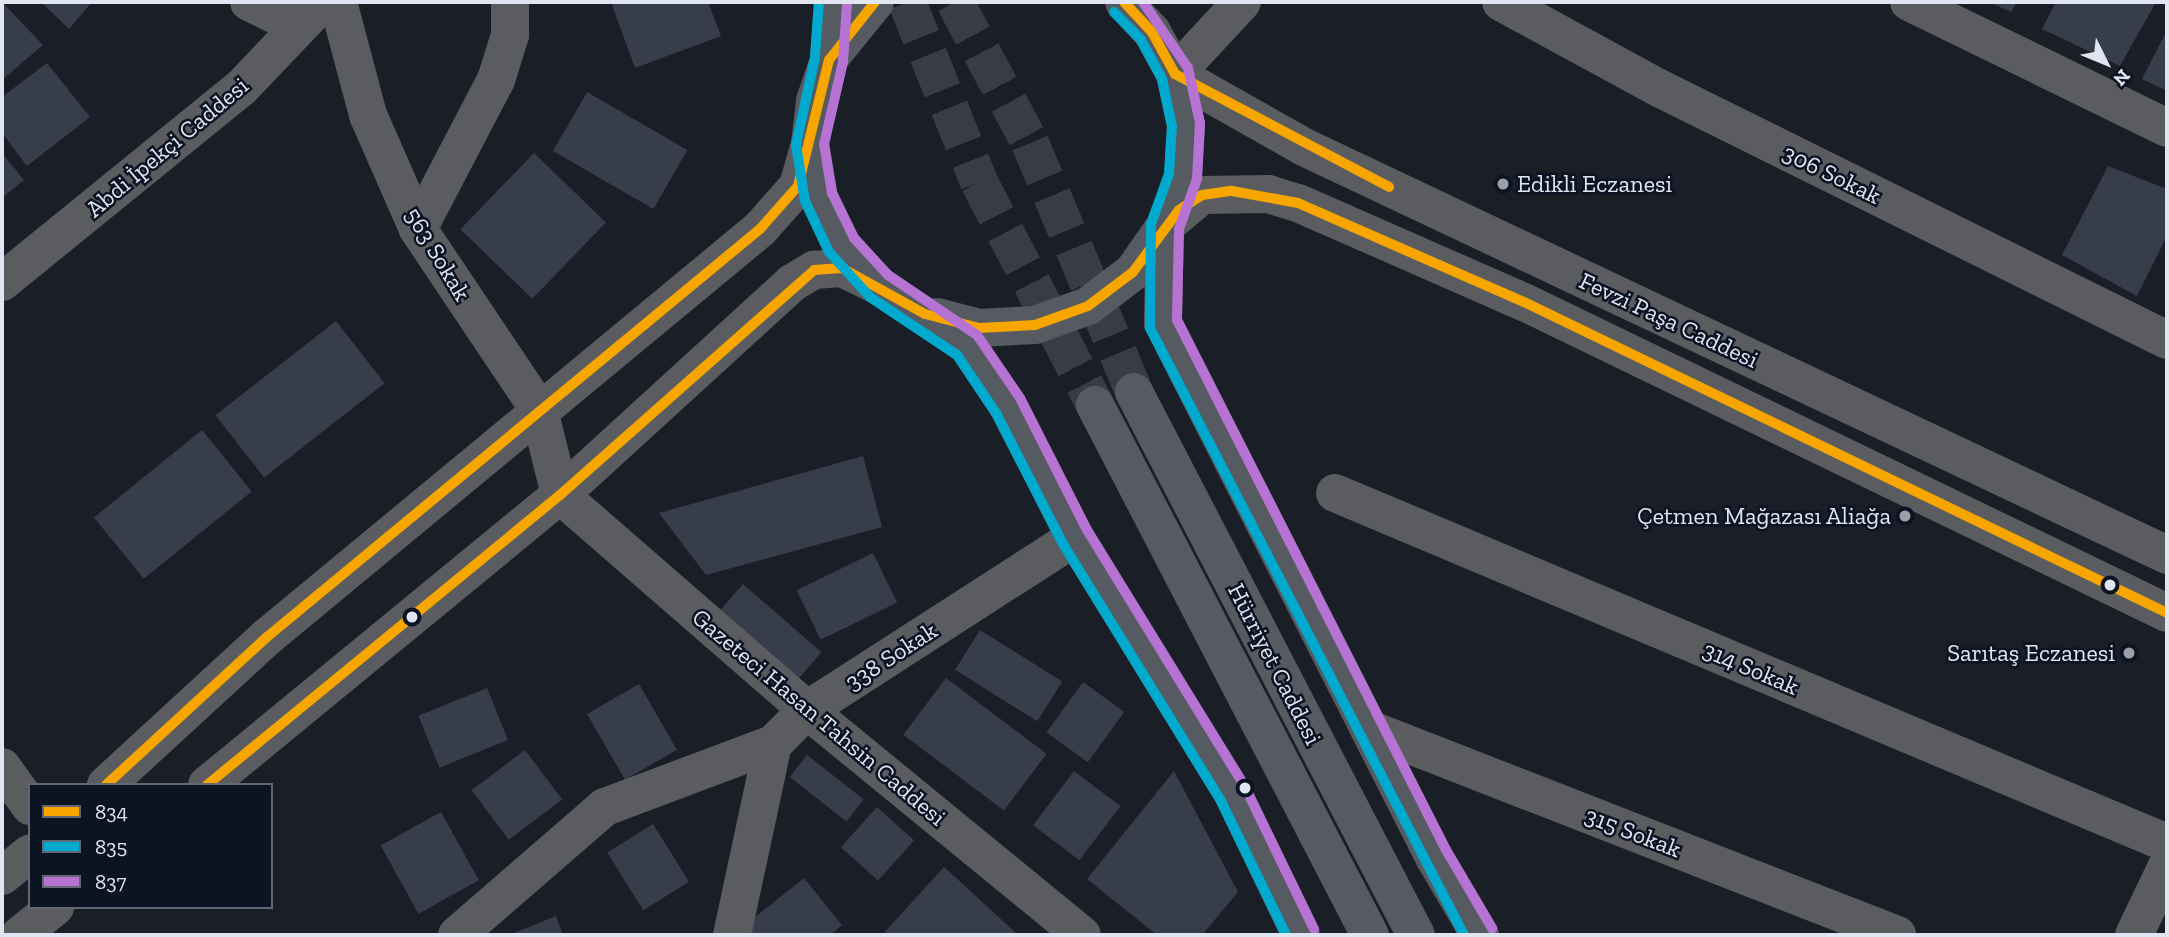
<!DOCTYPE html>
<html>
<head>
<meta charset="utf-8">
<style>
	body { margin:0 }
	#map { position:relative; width:2169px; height:937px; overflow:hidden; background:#1a1e27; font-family:"Zilla Slab",serif }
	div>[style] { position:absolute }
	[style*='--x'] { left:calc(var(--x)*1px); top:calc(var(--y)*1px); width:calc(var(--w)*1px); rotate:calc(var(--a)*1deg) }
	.building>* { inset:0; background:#373d4a; transform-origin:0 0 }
	.highway-tunnel>* { height:38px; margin-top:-19px; transform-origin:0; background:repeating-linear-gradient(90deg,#383c45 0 38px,transparent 0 57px) }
	.minor>* { height:38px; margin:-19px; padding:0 19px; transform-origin:19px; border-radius:19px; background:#5a5c60 }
	.highway>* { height:38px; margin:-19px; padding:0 19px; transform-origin:19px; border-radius:19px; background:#565a61 }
	.bus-1>* { height:10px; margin:-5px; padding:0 5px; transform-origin:5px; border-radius:5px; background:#f7a600 }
	.bus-2>* { height:10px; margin:-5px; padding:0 5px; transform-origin:5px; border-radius:5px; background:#00a9ce }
	.bus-3>* { height:10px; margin:-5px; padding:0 5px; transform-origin:5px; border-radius:5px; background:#b673d3 }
	.dots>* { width:19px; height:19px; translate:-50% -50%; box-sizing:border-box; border:4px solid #0c1322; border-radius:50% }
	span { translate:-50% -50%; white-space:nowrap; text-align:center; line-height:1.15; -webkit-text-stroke:5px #0c1322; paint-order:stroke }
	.street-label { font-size:24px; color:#e0e6f1 }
	.poi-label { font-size:24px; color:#e0e6f1 }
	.left { translate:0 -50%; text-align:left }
	.right { translate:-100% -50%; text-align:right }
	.frame { position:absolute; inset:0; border:4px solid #e0e6f1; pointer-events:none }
	.legend { position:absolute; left:28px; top:783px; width:245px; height:126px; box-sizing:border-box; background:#0c1322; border:2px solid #616775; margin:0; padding:9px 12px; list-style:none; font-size:21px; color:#e0e6f1 }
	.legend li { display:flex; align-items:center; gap:14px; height:35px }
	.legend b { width:35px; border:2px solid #616775 }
	.north { position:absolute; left:2071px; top:28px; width:70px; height:70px; -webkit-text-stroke:5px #0c1322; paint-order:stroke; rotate:133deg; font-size:19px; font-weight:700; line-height:28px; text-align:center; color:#e0e6f1 }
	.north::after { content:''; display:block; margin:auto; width:24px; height:32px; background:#e0e6f1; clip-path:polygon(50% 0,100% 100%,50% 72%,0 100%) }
</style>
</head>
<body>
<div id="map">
	<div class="building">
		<i style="clip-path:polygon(2px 2px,43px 45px,2px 80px)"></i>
		<i style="clip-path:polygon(41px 2px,92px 2px,69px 29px)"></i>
		<i style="clip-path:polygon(611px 2px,708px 2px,721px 36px,635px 68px)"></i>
		<i style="clip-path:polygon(1989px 2px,2017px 2px,2011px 12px)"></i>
		<i style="clip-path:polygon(2056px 2px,2156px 2px,2120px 66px,2042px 29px)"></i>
		<i style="clip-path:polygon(2167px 30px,2167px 91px,2142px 79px)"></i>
		<i style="clip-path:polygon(47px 63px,90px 117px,27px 166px,2px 133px,2px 97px)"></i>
		<i style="left:587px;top:92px;width:116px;height:68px;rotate:30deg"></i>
		<i style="clip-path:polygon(2px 153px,24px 180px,2px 198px)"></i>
		<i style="left:534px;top:153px;width:100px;height:106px;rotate:44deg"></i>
		<i style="clip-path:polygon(2108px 166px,2167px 189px,2167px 236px,2137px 296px,2062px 255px)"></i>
		<i style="left:336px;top:321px;width:79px;height:153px;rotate:52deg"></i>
		<i style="left:202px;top:430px;width:79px;height:139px;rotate:51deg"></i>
		<i style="clip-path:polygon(863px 456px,882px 527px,706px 575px,659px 513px)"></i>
		<i style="left:873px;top:553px;width:55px;height:85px;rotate:64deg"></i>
		<i style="left:743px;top:584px;width:104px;height:42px;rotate:41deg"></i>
		<i style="left:980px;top:630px;width:97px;height:47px;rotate:32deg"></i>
		<i style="left:946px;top:678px;width:126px;height:71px;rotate:37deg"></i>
		<i style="left:1083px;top:682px;width:51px;height:62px;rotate:36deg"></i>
		<i style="left:639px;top:684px;width:76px;height:60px;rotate:60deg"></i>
		<i style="left:487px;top:688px;width:56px;height:74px;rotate:68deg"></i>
		<i style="left:525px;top:750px;width:62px;height:67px;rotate:53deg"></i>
		<i style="left:807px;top:755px;width:72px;height:28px;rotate:38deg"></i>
		<i style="left:1074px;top:771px;width:58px;height:68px;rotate:37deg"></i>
		<i style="clip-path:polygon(1174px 771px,1238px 892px,1202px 935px,1157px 935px,1087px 879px)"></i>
		<i style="left:877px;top:807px;width:50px;height:54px;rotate:42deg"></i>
		<i style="left:441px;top:812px;width:78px;height:69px;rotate:61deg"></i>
		<i style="left:653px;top:824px;width:68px;height:54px;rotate:58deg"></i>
		<i style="clip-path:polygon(944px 867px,976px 896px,1018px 935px,882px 935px)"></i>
		<i style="clip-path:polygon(804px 878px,842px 925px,830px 935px,753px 935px,745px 925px)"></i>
		<i style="clip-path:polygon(556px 916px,563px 935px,509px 935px)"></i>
	</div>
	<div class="highway-tunnel">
		<i style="--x:907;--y:2;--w:194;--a:68.2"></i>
		<i style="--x:979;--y:182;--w:251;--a:62.5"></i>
		<i style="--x:955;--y:2;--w:160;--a:62"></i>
		<i style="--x:1030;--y:143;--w:270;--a:67.3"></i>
	</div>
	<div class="minor">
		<i style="--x:249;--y:2;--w:55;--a:26.1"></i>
		<i style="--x:338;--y:2;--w:117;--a:75.1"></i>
		<i style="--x:368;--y:115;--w:124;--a:66.3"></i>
		<i style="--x:418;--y:229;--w:218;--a:56.2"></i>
		<i style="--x:539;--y:410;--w:88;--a:76.1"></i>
		<i style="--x:560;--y:495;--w:327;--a:41"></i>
		<i style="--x:807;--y:710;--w:355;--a:39.3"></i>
		<i style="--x:1242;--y:2;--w:98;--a:132.9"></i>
		<i style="--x:1175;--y:74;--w:148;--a:29.5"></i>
		<i style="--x:1304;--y:147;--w:955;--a:25.3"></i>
		<i style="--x:1501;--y:2;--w:180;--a:28.6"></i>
		<i style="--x:1659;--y:88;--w:567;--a:26.38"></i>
		<i style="--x:1909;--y:2;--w:287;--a:26"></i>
		<i style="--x:1165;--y:226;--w:48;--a:-40"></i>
		<i style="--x:1202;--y:195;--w:66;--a:-0.9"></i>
		<i style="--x:1268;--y:194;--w:31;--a:17"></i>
		<i style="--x:1298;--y:203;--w:247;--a:23.7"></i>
		<i style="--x:1524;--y:302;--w:714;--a:25.81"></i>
		<i style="--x:418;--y:229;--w:168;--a:-62.4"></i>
		<i style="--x:496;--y:80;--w:47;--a:-72.7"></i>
		<i style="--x:510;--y:35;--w:33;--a:-90"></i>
		<i style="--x:2;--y:282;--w:308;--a:-39.1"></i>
		<i style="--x:241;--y:88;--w:119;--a:-46.4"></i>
		<i style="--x:1335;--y:493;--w:903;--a:22.82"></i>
		<i style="--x:1369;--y:729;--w:567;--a:21.31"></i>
		<i style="--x:2;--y:767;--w:48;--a:54.3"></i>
		<i style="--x:106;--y:785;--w:219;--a:-42.6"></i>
		<i style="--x:267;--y:637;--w:640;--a:-39.61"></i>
		<i style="--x:760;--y:229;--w:57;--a:-48.5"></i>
		<i style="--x:798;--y:186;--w:44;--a:-74.1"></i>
		<i style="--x:207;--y:785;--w:457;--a:-39.4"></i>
		<i style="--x:560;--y:495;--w:314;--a:-42.4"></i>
		<i style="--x:792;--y:283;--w:26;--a:-31"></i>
		<i style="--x:814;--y:270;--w:28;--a:-4"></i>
		<i style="--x:842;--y:268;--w:41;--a:25.9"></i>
		<i style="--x:2;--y:876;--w:36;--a:-39"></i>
		<i style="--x:20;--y:935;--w:45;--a:-38.7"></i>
		<i style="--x:457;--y:935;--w:196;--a:-40.9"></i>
		<i style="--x:605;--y:807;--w:179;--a:-20.6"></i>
		<i style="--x:732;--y:935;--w:195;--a:-77.9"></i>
		<i style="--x:773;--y:744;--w:48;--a:-45"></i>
		<i style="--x:807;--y:710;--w:319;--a:-32.8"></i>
		<i style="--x:2134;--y:935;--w:76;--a:-64.4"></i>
	</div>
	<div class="highway">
		<i style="--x:833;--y:2;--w:58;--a:93.9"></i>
		<i style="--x:829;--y:60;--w:43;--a:108.9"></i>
		<i style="--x:815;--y:101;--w:43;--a:96.6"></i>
		<i style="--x:810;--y:144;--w:54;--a:80.4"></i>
		<i style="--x:819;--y:197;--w:54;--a:64.9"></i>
		<i style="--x:842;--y:246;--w:54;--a:47.2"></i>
		<i style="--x:879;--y:286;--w:106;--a:33.8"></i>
		<i style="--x:967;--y:345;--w:73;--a:56.1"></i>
		<i style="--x:1008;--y:406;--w:147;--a:62.9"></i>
		<i style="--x:1075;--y:537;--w:302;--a:58.4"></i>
		<i style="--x:1233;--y:794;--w:157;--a:64.3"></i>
		<i style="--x:832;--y:55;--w:68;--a:-50.9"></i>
		<i style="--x:1165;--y:226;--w:97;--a:91.2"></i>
		<i style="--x:1163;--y:323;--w:599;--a:63.09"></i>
		<i style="--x:1434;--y:857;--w:91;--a:59.5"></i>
		<i style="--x:937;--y:317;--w:43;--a:14.7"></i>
		<i style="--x:979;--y:328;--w:56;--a:-3.1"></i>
		<i style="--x:1035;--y:325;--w:56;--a:-19.7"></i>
		<i style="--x:1088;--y:306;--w:56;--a:-37.1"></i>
		<i style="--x:1133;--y:272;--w:56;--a:-55.2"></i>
		<i style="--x:1165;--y:226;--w:52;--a:-69.8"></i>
		<i style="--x:1183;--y:177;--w:52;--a:-86.7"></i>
		<i style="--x:1186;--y:125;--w:52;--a:-102.2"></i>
		<i style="--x:1175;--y:74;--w:48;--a:-118.7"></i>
		<i style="--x:1152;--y:32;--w:41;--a:-133"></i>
		<i style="--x:1134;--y:392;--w:612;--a:62.56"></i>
		<i style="--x:1095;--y:405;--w:597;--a:62.58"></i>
	</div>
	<div class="bus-1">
		<i style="--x:1124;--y:2;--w:41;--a:47"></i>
		<i style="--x:1152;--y:32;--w:48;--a:61.3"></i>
		<i style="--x:1175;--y:74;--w:242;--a:27.8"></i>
		<i style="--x:106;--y:785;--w:219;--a:-42.6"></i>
		<i style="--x:267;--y:637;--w:640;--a:-39.61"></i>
		<i style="--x:760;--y:229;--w:57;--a:-48.5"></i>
		<i style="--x:798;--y:186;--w:130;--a:-76.2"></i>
		<i style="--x:829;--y:60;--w:74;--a:-51.6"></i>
		<i style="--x:207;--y:785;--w:457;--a:-39.4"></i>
		<i style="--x:560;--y:495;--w:339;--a:-41.5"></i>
		<i style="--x:814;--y:270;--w:28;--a:-4"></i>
		<i style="--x:842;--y:268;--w:95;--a:29"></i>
		<i style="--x:925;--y:314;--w:56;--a:14.5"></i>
		<i style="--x:979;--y:328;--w:56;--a:-3.1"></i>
		<i style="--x:1035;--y:325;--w:56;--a:-19.7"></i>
		<i style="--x:1088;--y:306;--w:56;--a:-37.1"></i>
		<i style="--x:1133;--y:272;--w:77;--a:-53.4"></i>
		<i style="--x:1179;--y:210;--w:27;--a:-33"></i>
		<i style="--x:1202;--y:195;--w:30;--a:-8"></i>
		<i style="--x:1232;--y:191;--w:67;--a:10.3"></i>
		<i style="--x:1298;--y:203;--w:247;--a:23.7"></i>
		<i style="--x:1524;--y:302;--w:714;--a:25.81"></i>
	</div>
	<div class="bus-2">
		<i style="--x:819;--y:2;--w:55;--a:94.2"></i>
		<i style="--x:815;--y:57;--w:90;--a:102.2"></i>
		<i style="--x:796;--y:145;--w:57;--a:80.9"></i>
		<i style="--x:805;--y:201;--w:56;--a:64.8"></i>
		<i style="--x:829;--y:252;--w:61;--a:47.7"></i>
		<i style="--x:870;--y:297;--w:105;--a:33.7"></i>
		<i style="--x:957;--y:355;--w:70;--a:56.1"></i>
		<i style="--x:996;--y:413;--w:147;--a:62.9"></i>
		<i style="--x:1063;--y:544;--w:302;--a:58.4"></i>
		<i style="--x:1221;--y:801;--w:149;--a:64.1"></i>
		<i style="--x:1114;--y:12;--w:39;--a:46"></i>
		<i style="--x:1141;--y:40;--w:44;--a:61.7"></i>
		<i style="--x:1162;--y:79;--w:48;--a:78"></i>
		<i style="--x:1172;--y:126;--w:48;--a:93.6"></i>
		<i style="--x:1169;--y:174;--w:53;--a:109.8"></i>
		<i style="--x:1151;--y:224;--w:104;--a:90.6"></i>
		<i style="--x:1150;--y:328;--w:683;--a:62.65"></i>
	</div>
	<div class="bus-3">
		<i style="--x:1143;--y:2;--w:80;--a:55.7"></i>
		<i style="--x:1188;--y:68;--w:56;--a:77.7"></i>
		<i style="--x:1200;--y:123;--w:56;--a:93.1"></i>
		<i style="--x:1197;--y:179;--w:53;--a:109.8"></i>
		<i style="--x:1179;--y:229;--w:91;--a:91.3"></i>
		<i style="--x:1177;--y:320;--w:594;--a:63.09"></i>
		<i style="--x:1446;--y:850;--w:91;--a:59.5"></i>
		<i style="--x:847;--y:3;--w:59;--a:93.9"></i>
		<i style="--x:843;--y:62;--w:84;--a:103"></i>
		<i style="--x:824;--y:144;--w:50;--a:80.7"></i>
		<i style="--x:832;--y:193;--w:50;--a:63.9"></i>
		<i style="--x:854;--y:238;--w:50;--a:47.4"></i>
		<i style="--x:888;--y:275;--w:107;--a:34"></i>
		<i style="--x:977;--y:335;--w:76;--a:55.7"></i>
		<i style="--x:1020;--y:398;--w:148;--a:63.1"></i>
		<i style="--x:1087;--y:530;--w:302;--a:58.4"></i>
		<i style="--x:1245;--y:787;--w:158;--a:64.1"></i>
	</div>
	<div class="dots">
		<i style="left:1503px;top:184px;background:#9ba0aa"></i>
		<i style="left:1905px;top:516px;background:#9ba0aa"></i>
		<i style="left:2110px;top:585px;background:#e0e6f1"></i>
		<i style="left:412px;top:617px;background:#e0e6f1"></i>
		<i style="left:2129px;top:653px;background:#9ba0aa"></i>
		<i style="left:1245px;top:788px;background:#e0e6f1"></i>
	</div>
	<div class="street-label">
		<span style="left:167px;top:147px;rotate:-40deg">Abdi İpekçi Caddesi</span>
		<span style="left:1832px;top:174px;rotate:26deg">306 Sokak</span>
		<span style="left:438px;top:254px;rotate:59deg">563 Sokak</span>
		<span style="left:1669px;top:320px;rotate:25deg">Fevzi Paşa Caddesi</span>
		<span style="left:891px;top:656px;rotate:-33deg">338 Sokak</span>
		<span style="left:1275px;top:664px;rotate:63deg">Hürriyet Caddesi</span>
		<span style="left:1751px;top:668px;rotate:23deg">314 Sokak</span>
		<span style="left:819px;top:717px;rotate:40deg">Gazeteci Hasan Tahsin Caddesi</span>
		<span style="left:1633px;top:832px;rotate:21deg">315 Sokak</span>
	</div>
	<div class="poi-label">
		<span class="left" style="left:1517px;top:184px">Edikli Eczanesi</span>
		<span class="right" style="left:1891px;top:516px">Çetmen Mağazası Aliağa</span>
		<span class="right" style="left:2115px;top:653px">Sarıtaş Eczanesi</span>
	</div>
	<div class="frame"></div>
	<ul class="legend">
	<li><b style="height:9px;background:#f7a600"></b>834</li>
	<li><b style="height:9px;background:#00a9ce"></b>835</li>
	<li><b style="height:9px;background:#b673d3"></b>837</li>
	</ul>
	<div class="north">N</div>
</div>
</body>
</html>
